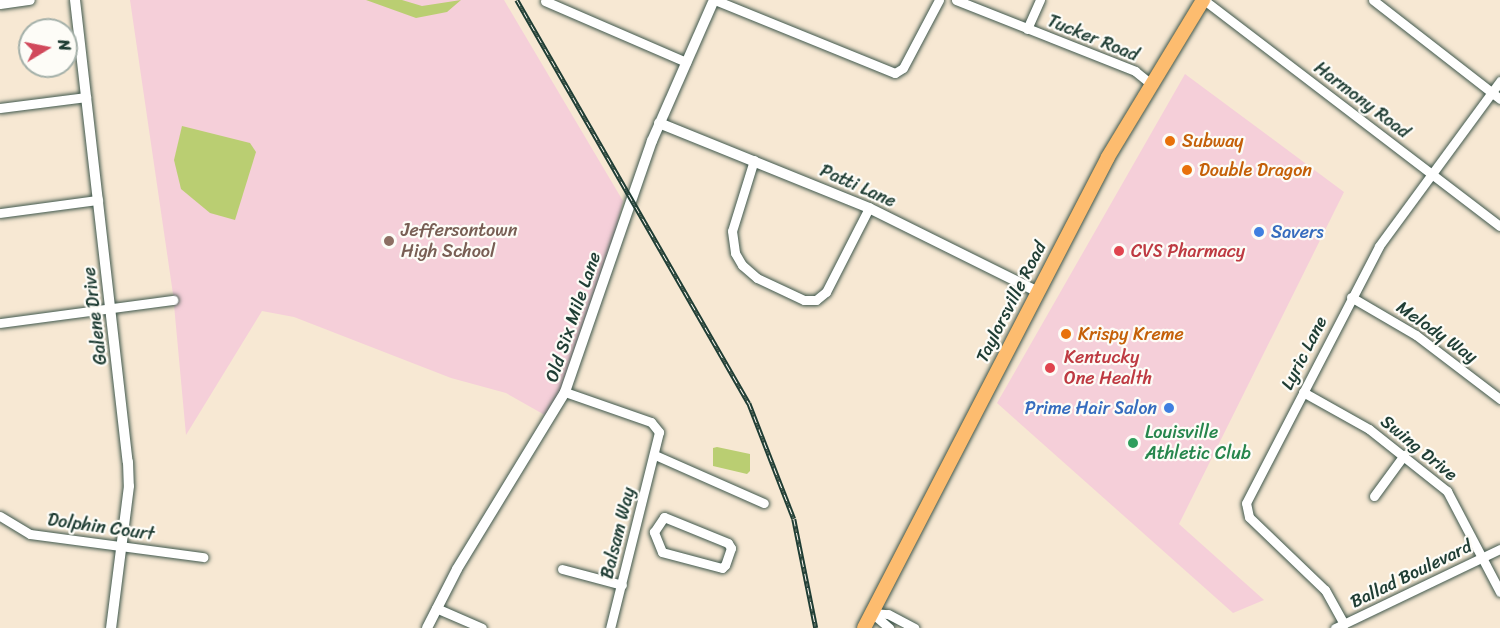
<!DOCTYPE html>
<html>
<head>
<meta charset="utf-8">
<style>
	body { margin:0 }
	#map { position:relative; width:1500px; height:628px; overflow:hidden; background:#f7e8d3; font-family:Sriracha,sans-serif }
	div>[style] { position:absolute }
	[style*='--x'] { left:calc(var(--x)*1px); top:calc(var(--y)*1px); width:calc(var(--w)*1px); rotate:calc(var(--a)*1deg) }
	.built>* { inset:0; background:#f5cfd9 }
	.green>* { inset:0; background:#bace72 }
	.roads { filter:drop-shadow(0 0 2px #3f574c) drop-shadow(0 0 2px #3f574c) }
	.minor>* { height:9px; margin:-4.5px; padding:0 4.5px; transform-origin:4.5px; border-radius:4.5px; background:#fff }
	.tertiary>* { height:10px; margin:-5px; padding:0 5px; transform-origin:5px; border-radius:5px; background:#fff }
	.primary>* { height:14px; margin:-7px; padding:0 7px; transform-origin:7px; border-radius:7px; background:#fdbc6f }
	.rail>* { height:4.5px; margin-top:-2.25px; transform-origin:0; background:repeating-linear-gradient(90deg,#fdfcf7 0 7px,#1f3d34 0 14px); box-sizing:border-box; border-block:2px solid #1f3d34 }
	.dots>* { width:16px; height:16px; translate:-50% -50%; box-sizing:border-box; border:3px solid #fdfcf7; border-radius:50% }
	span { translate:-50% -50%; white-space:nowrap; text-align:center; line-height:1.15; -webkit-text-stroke:4.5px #fdfcf7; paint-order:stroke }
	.street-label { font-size:18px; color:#1f3d34 }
	.food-label { font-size:18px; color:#c56008 }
	.left { translate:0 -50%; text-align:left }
	.education-label { font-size:18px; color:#785e54 }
	.shop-label { font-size:18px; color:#366cbe }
	.right { translate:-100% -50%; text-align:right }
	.health-label { font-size:18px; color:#be3a42 }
	.leisure-label { font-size:18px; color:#27864d }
	.north { position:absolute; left:18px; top:18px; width:60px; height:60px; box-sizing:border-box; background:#fdfcf7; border:2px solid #a4b0a9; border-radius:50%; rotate:80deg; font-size:16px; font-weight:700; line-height:24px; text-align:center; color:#1f3d34 }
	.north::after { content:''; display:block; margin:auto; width:21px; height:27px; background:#d1495b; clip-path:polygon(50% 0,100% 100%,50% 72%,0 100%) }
</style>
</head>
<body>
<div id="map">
	<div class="built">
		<i style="clip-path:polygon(130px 0,504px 0,623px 201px,603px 281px,550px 418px,506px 393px,451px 378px,294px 317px,262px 311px,186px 435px,173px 294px)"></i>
		<i style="clip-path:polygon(1185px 74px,1344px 192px,1179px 524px,1264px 600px,1233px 613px,997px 403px)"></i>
	</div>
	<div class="green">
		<i style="clip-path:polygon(366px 0,402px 0,422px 6px,461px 0,447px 12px,416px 18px)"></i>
		<i style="clip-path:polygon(182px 126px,250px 143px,256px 152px,235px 220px,210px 213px,181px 189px,174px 160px)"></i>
		<i style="clip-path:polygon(717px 447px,750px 454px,750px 471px,747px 474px,713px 466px,713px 448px)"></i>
	</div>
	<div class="roads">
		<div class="minor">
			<i style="--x:715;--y:0;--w:194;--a:22.1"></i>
			<i style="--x:895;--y:73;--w:9;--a:-32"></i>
			<i style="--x:903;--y:68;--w:77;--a:-62.1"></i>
			<i style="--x:956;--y:0;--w:193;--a:21.6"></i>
			<i style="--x:1135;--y:71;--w:19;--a:39"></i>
			<i style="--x:1204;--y:0;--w:372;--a:37.4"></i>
			<i style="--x:1373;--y:0;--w:161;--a:37.9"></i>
			<i style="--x:545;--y:1;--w:154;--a:23.4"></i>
			<i style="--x:0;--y:4;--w:30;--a:-8"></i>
			<i style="--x:1027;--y:29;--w:32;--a:-66"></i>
			<i style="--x:0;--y:108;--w:87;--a:-7.3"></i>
			<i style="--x:754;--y:160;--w:74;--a:107.2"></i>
			<i style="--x:732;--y:231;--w:22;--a:82"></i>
			<i style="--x:735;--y:253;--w:14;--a:60"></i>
			<i style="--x:742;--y:265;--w:20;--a:41"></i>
			<i style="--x:757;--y:278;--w:52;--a:25.1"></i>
			<i style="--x:804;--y:300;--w:12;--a:0"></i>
			<i style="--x:816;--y:300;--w:13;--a:-39"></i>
			<i style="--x:826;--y:292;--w:94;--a:-62.9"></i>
			<i style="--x:0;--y:213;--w:99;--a:-7.6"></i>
			<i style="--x:1351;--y:297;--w:75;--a:30.3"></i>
			<i style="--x:1416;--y:335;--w:106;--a:37.3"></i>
			<i style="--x:0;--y:323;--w:175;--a:-7.6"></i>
			<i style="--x:565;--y:392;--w:91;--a:19.2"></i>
			<i style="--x:651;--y:422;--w:13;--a:51"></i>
			<i style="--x:659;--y:432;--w:202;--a:104"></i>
			<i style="--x:1303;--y:392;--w:76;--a:29.3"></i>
			<i style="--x:1369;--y:429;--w:100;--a:38.5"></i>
			<i style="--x:1447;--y:491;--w:114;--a:62.3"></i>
			<i style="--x:655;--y:455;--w:119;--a:23.8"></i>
			<i style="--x:1374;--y:496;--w:51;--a:-53.8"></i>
			<i style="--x:0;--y:516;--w:35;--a:31"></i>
			<i style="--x:30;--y:534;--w:175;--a:7.6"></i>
			<i style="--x:664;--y:517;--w:69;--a:22.1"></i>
			<i style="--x:728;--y:543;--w:6;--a:59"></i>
			<i style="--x:731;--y:548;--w:18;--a:109"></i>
			<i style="--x:725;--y:565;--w:4;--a:135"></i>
			<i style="--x:722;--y:568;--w:62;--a:-165.1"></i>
			<i style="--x:662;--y:552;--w:22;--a:-112"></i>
			<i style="--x:654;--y:532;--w:18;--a:-56"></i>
			<i style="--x:562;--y:569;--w:62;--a:14.9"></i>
			<i style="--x:436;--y:608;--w:50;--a:23.5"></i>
			<i style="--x:872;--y:613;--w:16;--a:4"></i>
			<i style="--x:888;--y:614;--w:30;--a:28"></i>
			<i style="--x:872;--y:613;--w:23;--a:41"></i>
			<i style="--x:1344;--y:624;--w:39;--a:-119"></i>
			<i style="--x:1325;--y:590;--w:105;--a:-136.2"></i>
			<i style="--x:1249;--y:517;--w:14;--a:-102"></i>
			<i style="--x:1246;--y:503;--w:289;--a:-62.6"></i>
			<i style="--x:1379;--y:246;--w:205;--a:-53.7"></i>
			<i style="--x:1335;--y:628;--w:183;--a:-25.6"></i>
		</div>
		<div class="tertiary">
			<i style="--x:75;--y:0;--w:465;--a:83.5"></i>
			<i style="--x:128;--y:462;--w:24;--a:88"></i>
			<i style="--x:129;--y:486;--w:143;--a:97.2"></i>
			<i style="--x:659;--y:123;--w:227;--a:22"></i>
			<i style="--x:869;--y:208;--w:189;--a:26.4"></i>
			<i style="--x:427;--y:628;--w:66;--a:-63"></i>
			<i style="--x:457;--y:569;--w:207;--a:-58.6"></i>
			<i style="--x:565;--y:392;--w:266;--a:-70.9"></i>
			<i style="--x:652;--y:141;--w:154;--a:-66.3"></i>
		</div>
		<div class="primary">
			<i style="--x:864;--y:628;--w:530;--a:-62.61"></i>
			<i style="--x:1108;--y:157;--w:184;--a:-58.8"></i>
		</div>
	</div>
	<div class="rail">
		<i style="--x:517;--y:0;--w:465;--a:60.1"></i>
		<i style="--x:749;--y:403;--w:124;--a:68.8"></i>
		<i style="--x:794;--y:519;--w:111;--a:78.6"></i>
	</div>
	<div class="dots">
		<i style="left:1170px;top:141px;background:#e8710a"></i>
		<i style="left:1187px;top:170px;background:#e8710a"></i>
		<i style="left:1259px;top:232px;background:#3f7fe0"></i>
		<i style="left:389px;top:241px;background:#8d6e63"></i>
		<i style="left:1119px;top:251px;background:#e0444e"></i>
		<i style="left:1066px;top:334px;background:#e8710a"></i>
		<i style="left:1050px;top:368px;background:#e0444e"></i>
		<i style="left:1169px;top:408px;background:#3f7fe0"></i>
		<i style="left:1133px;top:443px;background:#2e9e5b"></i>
	</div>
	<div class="street-label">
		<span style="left:1093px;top:38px;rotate:22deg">Tucker Road</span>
		<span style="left:1362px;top:100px;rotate:37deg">Harmony Road</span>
		<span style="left:858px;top:186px;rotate:24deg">Patti Lane</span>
		<span style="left:1011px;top:302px;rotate:-63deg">Taylorsville Road</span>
		<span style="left:95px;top:316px;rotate:-97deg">Galene Drive</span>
		<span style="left:573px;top:317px;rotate:-71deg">Old Six Mile Lane</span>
		<span style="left:1437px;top:332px;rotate:35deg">Melody Way</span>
		<span style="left:1304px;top:353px;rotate:-63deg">Lyric Lane</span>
		<span style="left:1419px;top:448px;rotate:39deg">Swing Drive</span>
		<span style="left:101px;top:527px;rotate:8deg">Dolphin Court</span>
		<span style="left:618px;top:533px;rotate:-76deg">Balsam Way</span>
		<span style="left:1411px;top:574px;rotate:-26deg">Ballad Boulevard</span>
	</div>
	<div class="food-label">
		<span class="left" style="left:1182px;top:141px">Subway</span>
		<span class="left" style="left:1199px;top:170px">Double Dragon</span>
		<span class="left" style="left:1078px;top:334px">Krispy Kreme</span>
	</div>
	<div class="education-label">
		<span class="left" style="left:401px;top:241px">Jeffersontown<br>High School</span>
	</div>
	<div class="shop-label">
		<span class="left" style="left:1271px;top:232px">Savers</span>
		<span class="right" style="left:1157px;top:408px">Prime Hair Salon</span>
	</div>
	<div class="health-label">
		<span class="left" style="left:1131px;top:251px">CVS Pharmacy</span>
		<span class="left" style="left:1064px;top:368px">Kentucky<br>One Health</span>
	</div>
	<div class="leisure-label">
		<span class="left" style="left:1145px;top:443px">Louisville<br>Athletic Club</span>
	</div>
	<div class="north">N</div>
</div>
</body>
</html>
